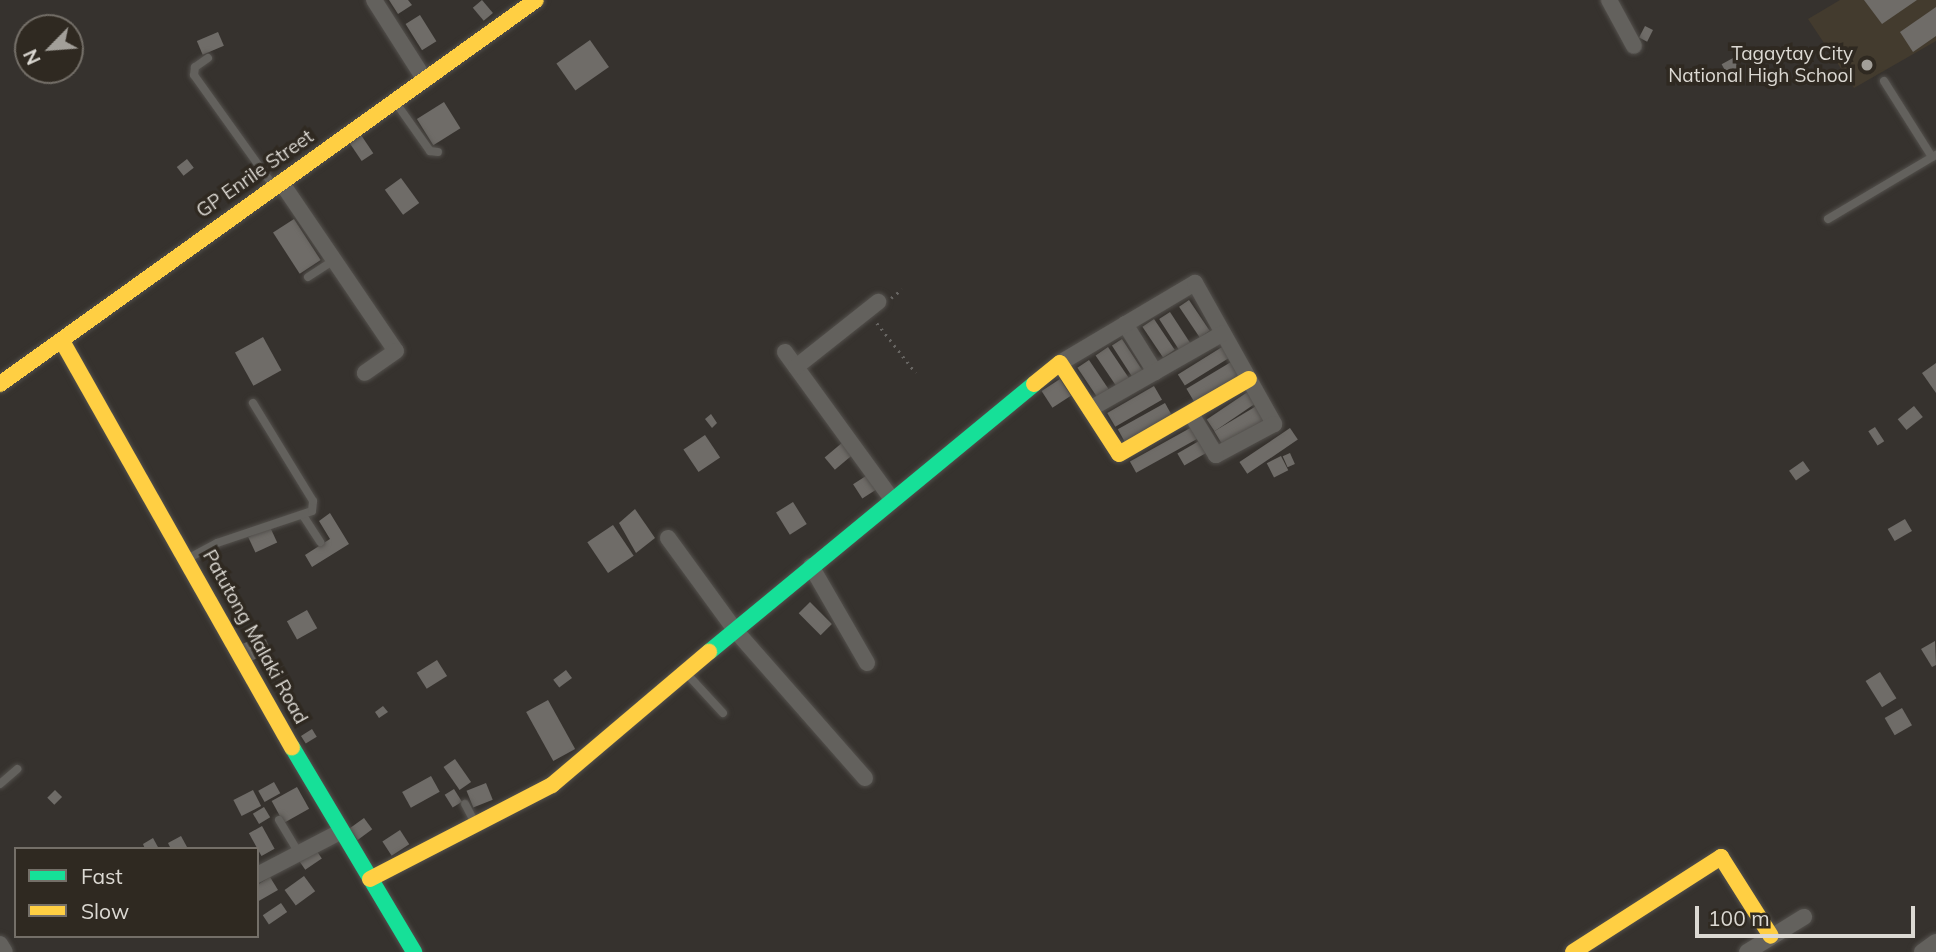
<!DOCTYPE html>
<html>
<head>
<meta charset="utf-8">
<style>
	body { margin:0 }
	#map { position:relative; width:1936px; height:952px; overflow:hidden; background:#36322e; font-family:Mulish,sans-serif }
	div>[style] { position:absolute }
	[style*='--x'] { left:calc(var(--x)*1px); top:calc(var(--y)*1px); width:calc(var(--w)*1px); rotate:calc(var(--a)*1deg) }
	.built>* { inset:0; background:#433b2e }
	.building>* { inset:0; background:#6f6c68; transform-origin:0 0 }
	.path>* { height:2.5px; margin-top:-1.25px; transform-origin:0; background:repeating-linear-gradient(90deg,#676562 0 2px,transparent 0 7px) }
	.roads { filter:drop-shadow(0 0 2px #53504c) drop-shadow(0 0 2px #53504c) }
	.lane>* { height:8px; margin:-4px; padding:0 4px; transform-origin:4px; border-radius:4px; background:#63615d }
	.street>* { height:16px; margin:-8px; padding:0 8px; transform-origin:8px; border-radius:8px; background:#63615d }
	.fast>* { height:16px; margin:-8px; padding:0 8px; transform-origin:8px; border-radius:8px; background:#16e098 }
	.slow>* { height:16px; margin:-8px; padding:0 8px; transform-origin:8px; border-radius:8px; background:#ffcf43 }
	.dots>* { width:19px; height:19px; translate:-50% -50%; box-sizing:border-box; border:4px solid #2f2921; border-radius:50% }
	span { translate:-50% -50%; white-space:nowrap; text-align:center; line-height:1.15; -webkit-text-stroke:7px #2f2921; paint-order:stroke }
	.poi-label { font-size:19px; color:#dcd9d3 }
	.right { translate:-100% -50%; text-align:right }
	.street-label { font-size:19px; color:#dcd9d3 }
	.legend { position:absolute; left:14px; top:847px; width:245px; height:91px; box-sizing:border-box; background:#2f2921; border:2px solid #746f68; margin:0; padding:9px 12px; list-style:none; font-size:21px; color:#dcd9d3 }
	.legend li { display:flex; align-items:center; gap:14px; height:35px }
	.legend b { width:35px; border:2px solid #746f68 }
	.north { position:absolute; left:14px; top:14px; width:70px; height:70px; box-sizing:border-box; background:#2f2921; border:2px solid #746f68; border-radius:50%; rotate:245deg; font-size:19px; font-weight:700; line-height:28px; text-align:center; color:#dcd9d3 }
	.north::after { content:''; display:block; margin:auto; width:24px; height:32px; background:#a29f99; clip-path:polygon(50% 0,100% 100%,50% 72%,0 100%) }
	.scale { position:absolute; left:1695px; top:906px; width:220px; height:32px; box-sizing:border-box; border:4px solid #dcd9d3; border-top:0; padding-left:9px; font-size:21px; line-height:24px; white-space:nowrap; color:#dcd9d3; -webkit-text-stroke:5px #2f2921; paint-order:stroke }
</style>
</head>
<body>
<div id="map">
	<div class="built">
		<i style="clip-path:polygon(1840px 0,1936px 0,1936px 41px,1854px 88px,1808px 19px)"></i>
	</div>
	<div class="building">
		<i style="clip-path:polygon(389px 0,408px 0,412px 5px,398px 14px)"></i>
		<i style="left:482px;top:0;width:17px;height:12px;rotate:50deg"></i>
		<i style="clip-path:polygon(1864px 0,1917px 0,1882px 24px)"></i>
		<i style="clip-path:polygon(1936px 7px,1936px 36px,1913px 52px,1900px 32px)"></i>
		<i style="left:420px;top:15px;width:31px;height:17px;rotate:58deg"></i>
		<i style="left:1645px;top:26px;width:9px;height:13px;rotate:27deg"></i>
		<i style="left:218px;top:32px;width:15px;height:23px;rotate:67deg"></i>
		<i style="left:590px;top:40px;width:33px;height:41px;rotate:55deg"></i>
		<i style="left:1733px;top:58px;width:13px;height:13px;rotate:61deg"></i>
		<i style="left:444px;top:102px;width:31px;height:32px;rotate:58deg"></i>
		<i style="left:361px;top:135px;width:22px;height:14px;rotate:56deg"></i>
		<i style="left:187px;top:159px;width:11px;height:13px;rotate:52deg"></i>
		<i style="left:401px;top:178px;width:31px;height:20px;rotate:54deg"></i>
		<i style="left:294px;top:219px;width:49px;height:25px;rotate:57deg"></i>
		<i style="left:1189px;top:300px;width:37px;height:12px;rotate:56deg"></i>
		<i style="left:1170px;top:312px;width:38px;height:13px;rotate:57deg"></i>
		<i style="left:1154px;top:319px;width:37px;height:14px;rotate:56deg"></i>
		<i style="left:263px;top:337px;width:38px;height:32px;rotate:61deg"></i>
		<i style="left:1122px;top:339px;width:38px;height:12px;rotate:57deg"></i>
		<i style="left:1108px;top:347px;width:40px;height:15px;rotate:56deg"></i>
		<i style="left:1222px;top:347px;width:13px;height:52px;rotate:58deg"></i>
		<i style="left:1089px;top:360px;width:37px;height:14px;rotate:56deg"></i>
		<i style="left:1231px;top:362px;width:17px;height:52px;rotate:59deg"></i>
		<i style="clip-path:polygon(1936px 363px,1936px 393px,1922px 373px)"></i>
		<i style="left:1060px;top:379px;width:20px;height:22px;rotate:57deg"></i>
		<i style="left:1154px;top:386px;width:16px;height:54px;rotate:60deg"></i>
		<i style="left:1249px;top:391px;width:14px;height:51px;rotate:56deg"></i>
		<i style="left:1165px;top:403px;width:18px;height:54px;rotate:61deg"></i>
		<i style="left:1258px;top:405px;width:17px;height:51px;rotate:59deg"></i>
		<i style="left:1914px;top:406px;width:14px;height:21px;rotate:51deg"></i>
		<i style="clip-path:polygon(711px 414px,717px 423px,712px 428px,705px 419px)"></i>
		<i style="left:1192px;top:427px;width:13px;height:71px;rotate:61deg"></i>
		<i style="left:1875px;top:427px;width:17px;height:8px;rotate:57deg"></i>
		<i style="left:1290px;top:428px;width:14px;height:61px;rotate:56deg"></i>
		<i style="left:705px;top:435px;width:27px;height:26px;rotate:56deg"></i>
		<i style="left:1199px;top:441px;width:14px;height:25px;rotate:60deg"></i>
		<i style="left:843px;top:442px;width:16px;height:24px;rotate:50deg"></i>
		<i style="left:1290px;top:453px;width:12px;height:8px;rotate:66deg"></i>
		<i style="left:1281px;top:456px;width:16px;height:16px;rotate:63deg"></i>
		<i style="left:1803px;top:461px;width:12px;height:17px;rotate:55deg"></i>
		<i style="left:869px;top:474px;width:17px;height:19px;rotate:57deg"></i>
		<i style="left:793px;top:502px;width:26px;height:20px;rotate:58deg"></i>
		<i style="clip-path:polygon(635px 509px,655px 538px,636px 553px,619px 523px)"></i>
		<i style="clip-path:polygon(330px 513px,349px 544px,312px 567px,305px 555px,330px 539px,319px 521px)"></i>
		<i style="left:1905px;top:519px;width:14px;height:20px;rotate:60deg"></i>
		<i style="left:613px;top:525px;width:37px;height:31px;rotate:56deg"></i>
		<i style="left:270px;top:527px;width:17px;height:24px;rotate:65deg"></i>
		<i style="left:810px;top:602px;width:31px;height:16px;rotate:45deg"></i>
		<i style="left:307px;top:610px;width:21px;height:23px;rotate:61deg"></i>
		<i style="left:263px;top:633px;width:20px;height:11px;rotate:66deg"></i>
		<i style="left:251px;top:640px;width:19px;height:13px;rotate:65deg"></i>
		<i style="clip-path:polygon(1935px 641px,1936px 665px,1932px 667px,1921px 649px)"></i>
		<i style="left:437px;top:660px;width:19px;height:24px;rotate:58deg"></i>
		<i style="left:566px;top:670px;width:10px;height:16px;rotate:53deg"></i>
		<i style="left:1880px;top:672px;width:31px;height:17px;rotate:58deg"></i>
		<i style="left:548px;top:700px;width:56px;height:25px;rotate:61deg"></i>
		<i style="clip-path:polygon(383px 706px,388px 712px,379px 718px,375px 712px)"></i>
		<i style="left:1902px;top:708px;width:20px;height:20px;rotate:60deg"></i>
		<i style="left:312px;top:729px;width:9px;height:13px;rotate:58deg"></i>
		<i style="left:455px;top:759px;width:28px;height:14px;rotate:55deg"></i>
		<i style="left:431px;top:776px;width:18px;height:33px;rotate:61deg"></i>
		<i style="left:274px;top:782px;width:13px;height:18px;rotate:61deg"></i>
		<i style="left:486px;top:783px;width:18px;height:21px;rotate:68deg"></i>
		<i style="left:297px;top:787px;width:25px;height:29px;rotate:61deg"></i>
		<i style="left:454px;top:789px;width:15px;height:11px;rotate:58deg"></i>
		<i style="left:55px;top:790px;width:10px;height:11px;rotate:45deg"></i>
		<i style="left:253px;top:790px;width:18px;height:22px;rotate:63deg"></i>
		<i style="left:264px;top:807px;width:12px;height:13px;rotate:59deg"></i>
		<i style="left:364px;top:818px;width:14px;height:18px;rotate:54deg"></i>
		<i style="left:262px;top:826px;width:26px;height:15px;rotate:61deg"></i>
		<i style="left:400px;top:830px;width:17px;height:21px;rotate:57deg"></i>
		<i style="clip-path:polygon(181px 836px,187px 847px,171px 849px,168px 843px)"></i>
		<i style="clip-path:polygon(153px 838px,159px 849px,145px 849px,143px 844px)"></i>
		<i style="left:314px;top:847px;width:14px;height:20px;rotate:56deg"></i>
		<i style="left:304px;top:876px;width:19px;height:24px;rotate:54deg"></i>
		<i style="clip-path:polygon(270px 877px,278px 890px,257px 902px,257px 885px)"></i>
		<i style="left:281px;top:903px;width:11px;height:22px;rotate:56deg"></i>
	</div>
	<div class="path">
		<i style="--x:891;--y:298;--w:14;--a:-39"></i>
		<i style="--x:877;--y:323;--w:63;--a:52"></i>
	</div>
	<div class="roads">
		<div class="lane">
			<i style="--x:208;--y:58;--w:16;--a:145"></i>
			<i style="--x:195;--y:67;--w:8;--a:97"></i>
			<i style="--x:194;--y:75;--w:134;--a:54.4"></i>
			<i style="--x:1884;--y:81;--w:90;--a:57.7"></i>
			<i style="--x:396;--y:103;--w:59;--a:54.7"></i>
			<i style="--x:430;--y:151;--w:8;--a:7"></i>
			<i style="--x:1828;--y:219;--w:126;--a:-30.7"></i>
			<i style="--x:308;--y:277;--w:31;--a:-33"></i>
			<i style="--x:304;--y:517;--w:30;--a:57"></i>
			<i style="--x:187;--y:559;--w:34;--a:-28"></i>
			<i style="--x:217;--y:543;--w:100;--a:-18.6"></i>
			<i style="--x:312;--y:511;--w:10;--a:-84"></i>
			<i style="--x:313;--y:501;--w:115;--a:-121.5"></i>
			<i style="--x:687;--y:674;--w:53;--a:47.3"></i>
			<i style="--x:0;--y:784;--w:23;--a:-41"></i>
			<i style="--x:465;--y:804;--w:21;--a:62"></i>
			<i style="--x:279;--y:820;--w:37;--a:59"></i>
		</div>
		<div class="street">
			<i style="--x:374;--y:0;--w:95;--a:57.5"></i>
			<i style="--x:1609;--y:0;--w:52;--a:61.5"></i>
			<i style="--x:281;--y:182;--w:204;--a:55.8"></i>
			<i style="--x:396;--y:351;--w:38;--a:145"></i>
			<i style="--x:1125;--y:324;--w:57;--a:58"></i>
			<i style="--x:785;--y:352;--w:180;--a:54"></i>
			<i style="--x:1060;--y:363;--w:157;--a:-30.7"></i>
			<i style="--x:1195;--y:283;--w:162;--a:60.7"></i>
			<i style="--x:1274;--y:424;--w:66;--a:151.9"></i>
			<i style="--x:1216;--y:455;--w:48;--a:-121.4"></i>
			<i style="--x:796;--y:367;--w:105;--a:-38.4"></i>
			<i style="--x:1090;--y:409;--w:153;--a:-29.7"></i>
			<i style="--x:668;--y:538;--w:114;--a:53.9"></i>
			<i style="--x:735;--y:630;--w:197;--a:48.7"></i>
			<i style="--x:811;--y:566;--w:112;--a:60"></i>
			<i style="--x:257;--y:875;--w:93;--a:-27.4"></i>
			<i style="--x:0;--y:944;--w:9;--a:58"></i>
			<i style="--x:1747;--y:952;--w:67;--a:-31.6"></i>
			<i style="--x:1922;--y:952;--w:17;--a:-36"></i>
		</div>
		<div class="fast">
			<i style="--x:709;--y:652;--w:421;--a:-39.5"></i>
			<i style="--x:292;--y:747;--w:239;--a:59.2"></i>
		</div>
		<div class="slow">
			<i style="--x:62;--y:341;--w:467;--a:60.5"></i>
			<i style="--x:0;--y:384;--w:659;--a:-35.62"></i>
			<i style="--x:1034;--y:384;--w:33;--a:-39"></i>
			<i style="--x:1060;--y:363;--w:108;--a:57"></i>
			<i style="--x:1119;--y:454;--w:150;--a:-30"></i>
			<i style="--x:370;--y:879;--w:205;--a:-27.3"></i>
			<i style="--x:552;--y:785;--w:206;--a:-40.3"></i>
			<i style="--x:1573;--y:952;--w:176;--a:-32.7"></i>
			<i style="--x:1721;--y:857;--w:93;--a:57.7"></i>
		</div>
	</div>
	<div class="dots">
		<i style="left:1867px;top:65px;background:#a29f99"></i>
	</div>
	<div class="poi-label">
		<span class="right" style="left:1853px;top:65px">Tagaytay City<br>National High School</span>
	</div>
	<div class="street-label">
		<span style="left:255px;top:174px;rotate:-35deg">GP Enrile Street</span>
		<span style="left:255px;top:637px;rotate:61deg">Patutong Malaki Road</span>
	</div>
	<ul class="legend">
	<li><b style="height:9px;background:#16e098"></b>Fast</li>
	<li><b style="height:9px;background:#ffcf43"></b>Slow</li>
	</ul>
	<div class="north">N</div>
	<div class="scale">100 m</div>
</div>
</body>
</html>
